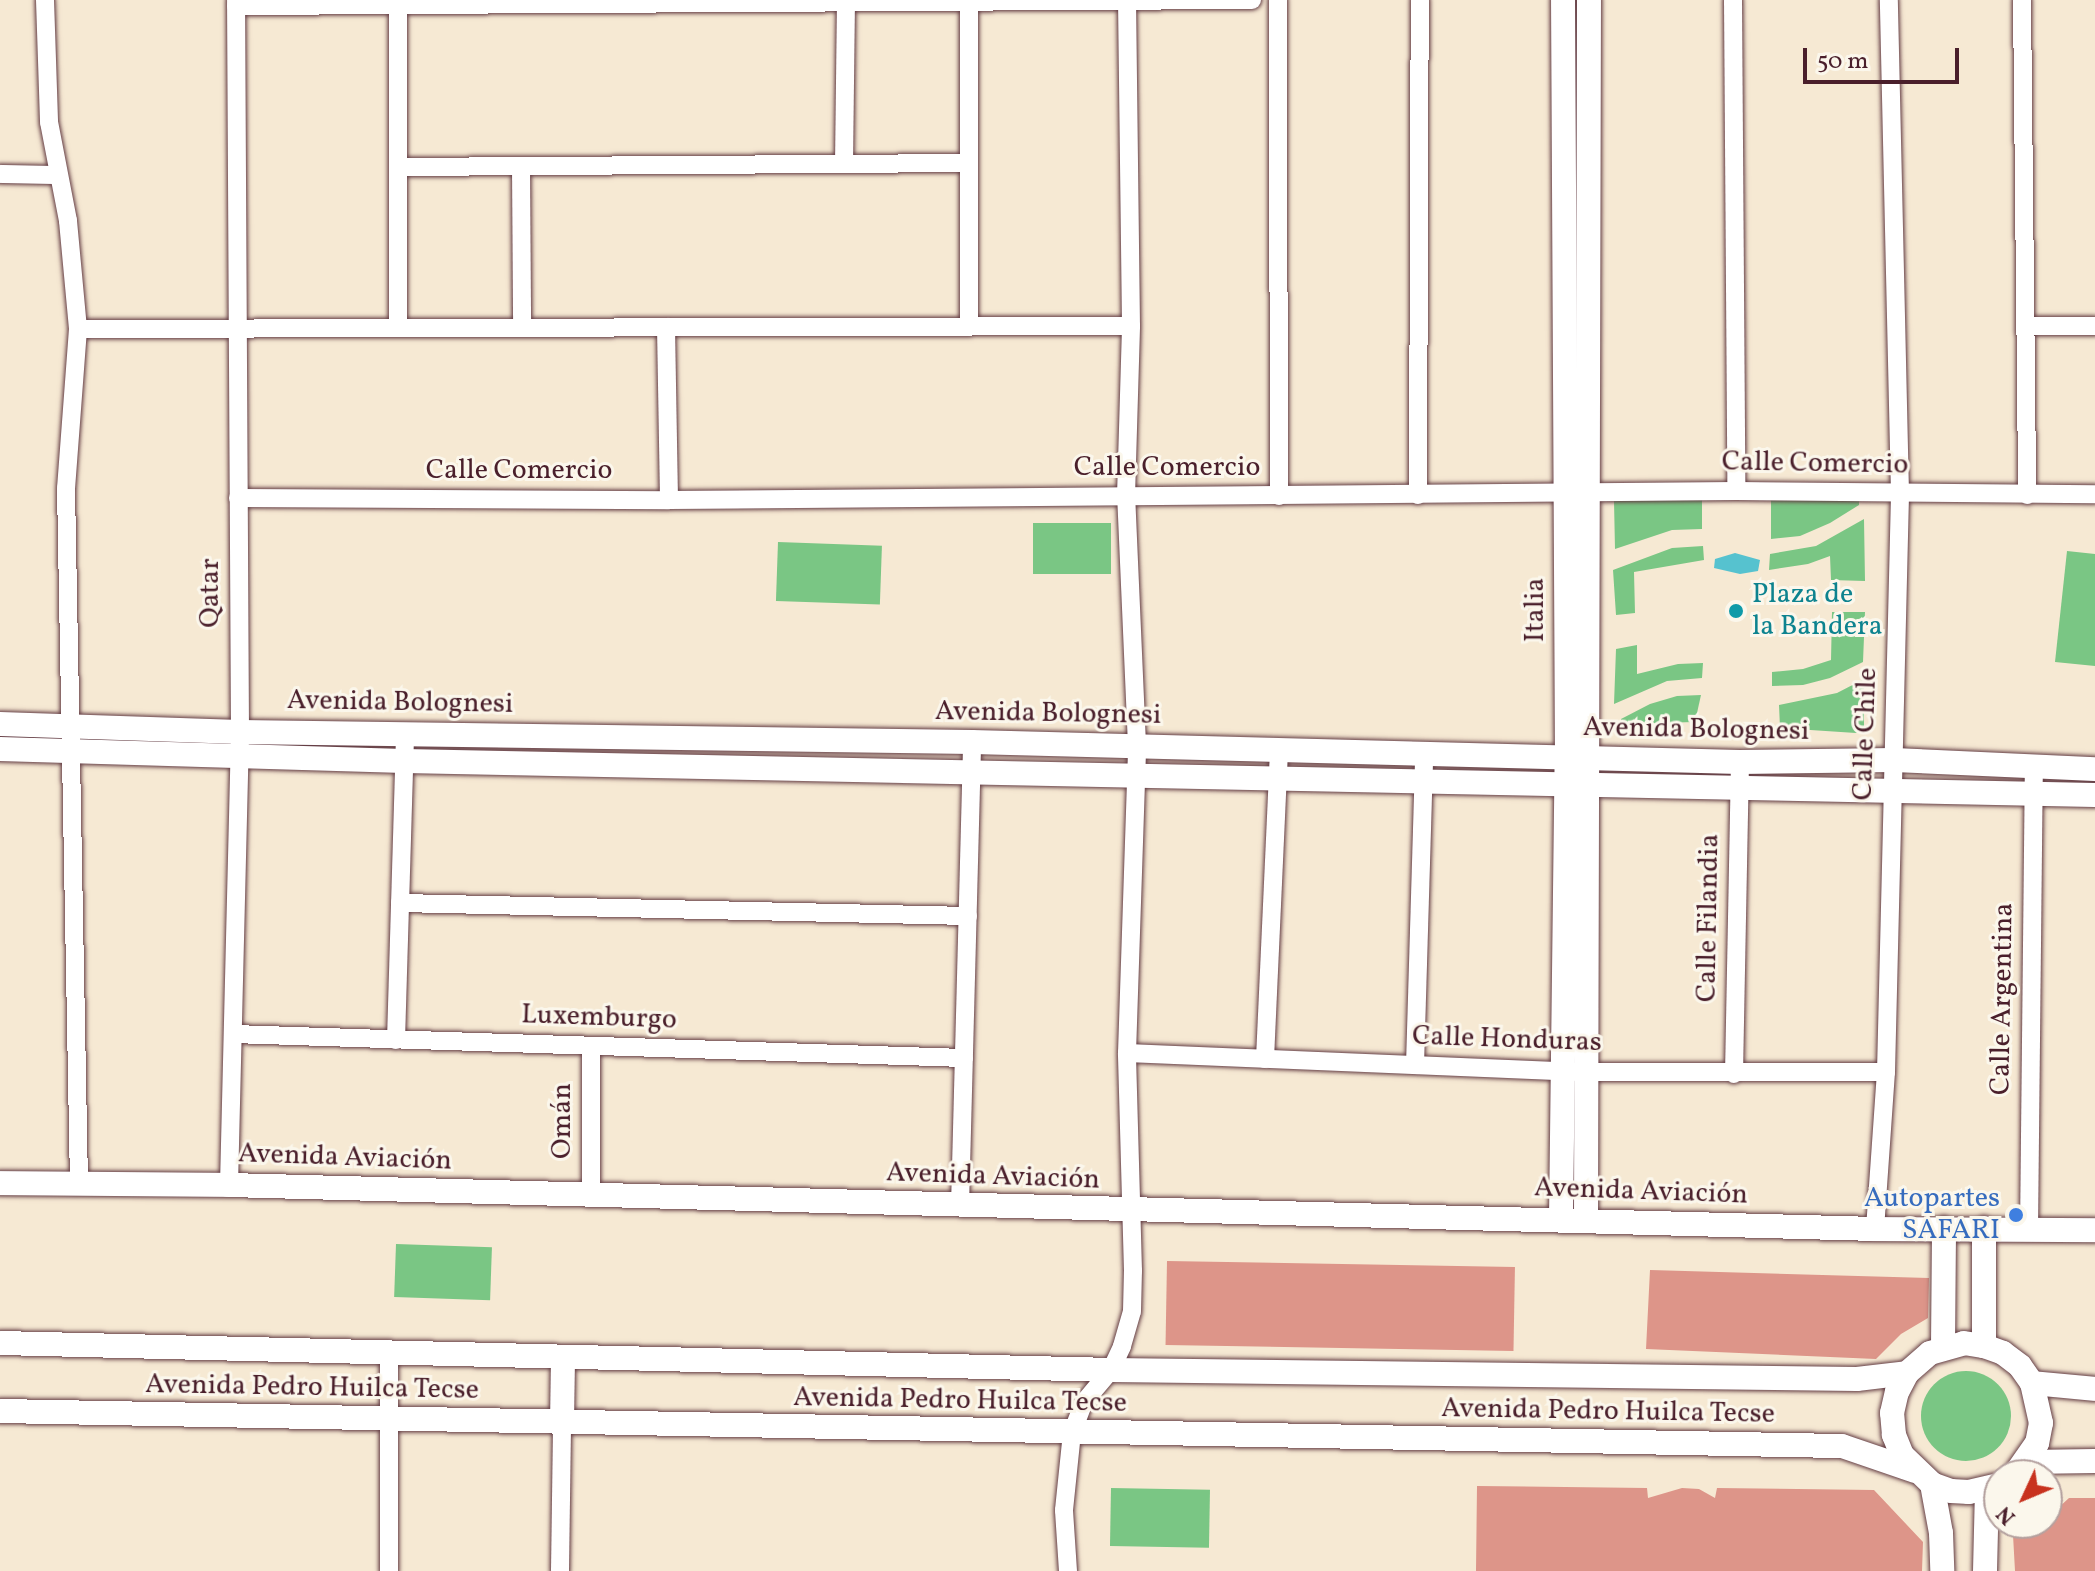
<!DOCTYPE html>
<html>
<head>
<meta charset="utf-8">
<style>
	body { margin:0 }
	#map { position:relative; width:2095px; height:1571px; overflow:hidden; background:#f6e9d3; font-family:Vollkorn,serif }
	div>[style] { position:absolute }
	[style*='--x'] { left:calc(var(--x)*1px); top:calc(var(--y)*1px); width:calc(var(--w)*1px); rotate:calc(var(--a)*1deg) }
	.green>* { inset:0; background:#7ac684; transform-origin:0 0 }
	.round { border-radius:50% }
	.water>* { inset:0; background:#56c2cf }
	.building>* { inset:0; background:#dd9589; transform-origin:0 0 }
	.roads { filter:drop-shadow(0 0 2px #643d44) drop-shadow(0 0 2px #643d44) }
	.street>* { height:18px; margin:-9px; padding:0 9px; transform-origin:9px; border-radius:9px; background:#fff }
	.secondary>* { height:24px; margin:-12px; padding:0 12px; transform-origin:12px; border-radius:12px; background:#fff }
	.dots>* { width:22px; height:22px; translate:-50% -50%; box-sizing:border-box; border:4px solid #fbf7ec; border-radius:50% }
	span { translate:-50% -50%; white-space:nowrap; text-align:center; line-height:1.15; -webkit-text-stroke:6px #fbf7ec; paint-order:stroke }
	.street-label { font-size:28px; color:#4a1f2b }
	.culture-label { font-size:28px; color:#0d838f }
	.left { translate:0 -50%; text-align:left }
	.shop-label { font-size:28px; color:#366cbe }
	.right { translate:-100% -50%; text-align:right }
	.north { position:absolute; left:1983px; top:1459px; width:80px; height:80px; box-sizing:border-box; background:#fbf7ec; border:2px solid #b4a19f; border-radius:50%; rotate:226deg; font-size:22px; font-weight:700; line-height:32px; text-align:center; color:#4a1f2b }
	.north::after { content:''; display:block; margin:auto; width:28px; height:36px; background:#c8321e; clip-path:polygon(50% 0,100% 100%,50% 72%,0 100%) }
	.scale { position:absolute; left:1803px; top:48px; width:156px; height:36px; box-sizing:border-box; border:4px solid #4a1f2b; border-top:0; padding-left:10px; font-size:24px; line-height:28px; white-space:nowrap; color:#4a1f2b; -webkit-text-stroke:6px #fbf7ec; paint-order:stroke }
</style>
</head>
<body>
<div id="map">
	<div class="green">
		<i style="clip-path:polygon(1771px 497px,1859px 497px,1859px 505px,1830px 523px,1800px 536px,1771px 539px)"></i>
		<i style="clip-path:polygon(1702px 499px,1702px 529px,1672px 530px,1615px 549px,1614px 501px)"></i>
		<i style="clip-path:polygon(1864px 519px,1865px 581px,1831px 580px,1830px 556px,1808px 564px,1769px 570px,1770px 554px,1816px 546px)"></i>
		<i style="left:1033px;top:523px;width:78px;height:51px"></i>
		<i style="left:778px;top:542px;width:104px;height:59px;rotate:2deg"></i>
		<i style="clip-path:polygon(1703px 546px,1704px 560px,1634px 572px,1635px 613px,1616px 615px,1613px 570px,1672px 548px)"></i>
		<i style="clip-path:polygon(2067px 551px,2095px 554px,2095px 666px,2055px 662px)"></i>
		<i style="clip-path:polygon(1832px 612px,1865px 612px,1863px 662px,1830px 678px,1803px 685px,1772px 686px,1772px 672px,1803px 669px,1831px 660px)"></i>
		<i style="clip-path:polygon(1637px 645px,1637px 674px,1678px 664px,1703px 663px,1702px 678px,1667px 681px,1614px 704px,1616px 649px)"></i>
		<i style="clip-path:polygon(1864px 679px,1864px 726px,1856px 733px,1780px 728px,1779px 705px,1837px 693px)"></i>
		<i style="clip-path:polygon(1701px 695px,1695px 722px,1621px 724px,1621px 719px,1650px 704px,1677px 696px)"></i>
		<i style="left:396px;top:1244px;width:96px;height:53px;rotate:2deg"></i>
		<i class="round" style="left:1921px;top:1371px;width:90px;height:90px"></i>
		<i style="left:1111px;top:1488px;width:99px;height:58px;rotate:1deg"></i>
	</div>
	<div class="water">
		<i style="clip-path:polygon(1735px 553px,1760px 560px,1758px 571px,1740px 574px,1714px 568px,1715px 559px)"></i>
	</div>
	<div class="building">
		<i style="left:1167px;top:1261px;width:348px;height:84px;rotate:1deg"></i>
		<i style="clip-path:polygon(1650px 1270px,1929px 1278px,1928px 1318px,1901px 1334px,1876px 1359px,1646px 1349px)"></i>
		<i style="clip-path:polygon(1477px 1486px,1647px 1488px,1648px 1498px,1682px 1488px,1699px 1489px,1715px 1498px,1717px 1488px,1874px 1490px,1923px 1542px,1922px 1571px,1476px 1571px)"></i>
		<i style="clip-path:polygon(2069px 1498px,2095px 1498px,2095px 1571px,2015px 1571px,2013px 1535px,2047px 1523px,2047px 1518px)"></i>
	</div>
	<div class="roads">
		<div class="street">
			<i style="--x:45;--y:0;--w:122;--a:88.1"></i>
			<i style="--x:49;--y:122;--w:101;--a:79.1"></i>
			<i style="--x:68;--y:221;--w:108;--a:84.7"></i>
			<i style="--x:78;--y:329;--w:159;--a:94.3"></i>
			<i style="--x:66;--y:488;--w:695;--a:88.93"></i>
			<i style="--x:1278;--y:0;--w:496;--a:89.9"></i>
			<i style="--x:1733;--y:0;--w:491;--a:89.6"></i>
			<i style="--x:2022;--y:0;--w:495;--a:89.4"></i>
			<i style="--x:398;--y:5;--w:323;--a:90"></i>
			<i style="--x:236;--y:6;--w:1016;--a:-0.34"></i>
			<i style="--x:844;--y:164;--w:161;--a:-89.3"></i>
			<i style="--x:521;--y:166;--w:162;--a:89.6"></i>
			<i style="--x:398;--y:167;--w:571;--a:-0.4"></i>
			<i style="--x:0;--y:174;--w:57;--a:1"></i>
			<i style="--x:969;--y:326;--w:324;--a:-90"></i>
			<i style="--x:2025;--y:326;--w:70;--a:0"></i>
			<i style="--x:666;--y:327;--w:173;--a:89"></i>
			<i style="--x:78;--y:329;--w:1053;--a:-0.16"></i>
			<i style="--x:1418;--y:495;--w:495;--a:-89.8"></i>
			<i style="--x:238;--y:498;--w:431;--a:0.3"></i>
			<i style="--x:669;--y:500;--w:1067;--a:-0.48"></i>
			<i style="--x:1736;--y:491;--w:359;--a:0.5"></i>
			<i style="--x:400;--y:903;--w:568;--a:1.31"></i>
			<i style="--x:233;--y:1034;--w:731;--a:1.88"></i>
			<i style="--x:396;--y:1040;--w:307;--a:-88.3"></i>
			<i style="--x:1127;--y:1053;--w:459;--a:2.4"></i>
			<i style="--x:1586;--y:1072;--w:300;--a:0"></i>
			<i style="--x:1265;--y:1059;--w:310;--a:-87.4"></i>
			<i style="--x:1415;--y:1065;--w:311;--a:-88.3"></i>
			<i style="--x:1734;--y:1074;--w:312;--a:-88.9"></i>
			<i style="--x:229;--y:1185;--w:453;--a:-88.6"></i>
			<i style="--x:240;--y:732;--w:732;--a:-90.31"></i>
			<i style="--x:591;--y:1196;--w:150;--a:-90"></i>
			<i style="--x:960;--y:1206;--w:464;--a:-88.5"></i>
			<i style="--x:1875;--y:1229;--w:157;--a:-86"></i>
			<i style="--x:1886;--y:1072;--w:579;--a:-88.61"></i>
			<i style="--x:1900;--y:493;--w:493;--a:-91.3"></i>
			<i style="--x:2029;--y:1231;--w:464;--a:-89.4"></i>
			<i style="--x:389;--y:1571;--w:217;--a:-90"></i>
			<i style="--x:560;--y:1571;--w:148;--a:-89.2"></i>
			<i style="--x:1068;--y:1571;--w:61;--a:-93.8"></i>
			<i style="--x:1064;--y:1510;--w:77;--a:-84.1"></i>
			<i style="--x:1072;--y:1433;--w:33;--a:-69"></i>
			<i style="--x:1084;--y:1402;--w:42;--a:-49.8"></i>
			<i style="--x:1111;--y:1370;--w:26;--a:-65"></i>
			<i style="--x:1122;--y:1346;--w:36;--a:-74"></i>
			<i style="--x:1132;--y:1311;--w:40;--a:-88.6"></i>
			<i style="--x:1133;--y:1271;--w:218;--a:-91.6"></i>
			<i style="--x:1127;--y:1053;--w:308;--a:-88.1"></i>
			<i style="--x:1137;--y:745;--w:249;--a:-92.5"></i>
			<i style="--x:1126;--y:496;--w:170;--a:-88.3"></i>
			<i style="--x:1131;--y:326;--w:326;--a:-90.7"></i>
		</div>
		<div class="secondary">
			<i style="--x:0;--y:724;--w:240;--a:1.9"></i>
			<i style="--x:240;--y:732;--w:732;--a:0.78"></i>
			<i style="--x:972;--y:742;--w:768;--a:1.49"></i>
			<i style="--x:1740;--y:762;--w:154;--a:-0.7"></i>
			<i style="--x:1894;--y:760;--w:201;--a:2.6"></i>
			<i style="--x:0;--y:749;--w:404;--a:1.7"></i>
			<i style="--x:404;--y:761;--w:1691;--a:1.15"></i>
			<i style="--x:0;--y:1183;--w:229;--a:0.5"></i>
			<i style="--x:229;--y:1185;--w:1647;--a:1.53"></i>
			<i style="--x:1875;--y:1229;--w:220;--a:0.3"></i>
			<i style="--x:1561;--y:1219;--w:461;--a:-89.3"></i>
			<i style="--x:1567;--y:758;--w:758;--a:-90.3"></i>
			<i style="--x:1586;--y:1220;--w:1220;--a:-89.86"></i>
			<i style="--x:1984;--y:1228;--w:118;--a:90"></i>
			<i style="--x:0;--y:1343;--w:1111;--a:1.39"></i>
			<i style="--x:1111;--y:1370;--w:746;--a:0.69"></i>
			<i style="--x:1857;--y:1379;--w:50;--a:-6.8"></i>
			<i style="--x:1943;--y:1347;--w:119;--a:-89.5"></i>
			<i style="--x:2032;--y:1383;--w:63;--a:5.4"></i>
			<i style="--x:0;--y:1411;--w:1842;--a:1.09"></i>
			<i style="--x:1842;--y:1446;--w:77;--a:18.9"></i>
			<i style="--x:562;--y:1423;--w:65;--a:-89.1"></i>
			<i style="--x:2028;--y:1462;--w:67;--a:-0.9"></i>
			<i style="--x:1932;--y:1484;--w:50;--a:79.6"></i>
			<i style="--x:1941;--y:1533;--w:38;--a:88"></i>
			<i style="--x:1999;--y:1485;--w:31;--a:167"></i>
			<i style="--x:1969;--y:1492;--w:18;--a:-177"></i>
			<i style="--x:1951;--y:1491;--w:20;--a:-160"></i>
			<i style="--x:1932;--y:1484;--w:42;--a:-136"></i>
			<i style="--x:1902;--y:1455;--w:22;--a:-112"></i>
			<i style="--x:1894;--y:1435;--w:22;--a:-95"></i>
			<i style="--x:1892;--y:1413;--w:22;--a:-77"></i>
			<i style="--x:1897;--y:1392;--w:21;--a:-62"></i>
			<i style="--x:1907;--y:1373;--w:30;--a:-41"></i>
			<i style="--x:1930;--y:1353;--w:35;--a:-16"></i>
			<i style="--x:1964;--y:1343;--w:20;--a:9"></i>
			<i style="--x:1984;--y:1346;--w:20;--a:20"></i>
			<i style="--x:2003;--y:1353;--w:21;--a:37"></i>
			<i style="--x:2020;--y:1366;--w:21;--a:55"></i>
			<i style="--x:2032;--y:1383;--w:41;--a:77.3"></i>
			<i style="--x:2041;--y:1423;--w:20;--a:101"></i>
			<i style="--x:2037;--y:1443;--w:39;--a:125"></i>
			<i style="--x:1985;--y:1571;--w:81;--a:-88.6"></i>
		</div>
	</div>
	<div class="dots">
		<i style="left:1736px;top:611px;background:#0f9aa8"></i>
		<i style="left:2016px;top:1215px;background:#3f7fe0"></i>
	</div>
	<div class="street-label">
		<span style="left:1815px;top:464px;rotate:1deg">Calle Comercio</span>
		<span style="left:1167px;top:468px">Calle Comercio</span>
		<span style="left:519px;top:471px">Calle Comercio</span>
		<span style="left:211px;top:593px;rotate:-90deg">Qatar</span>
		<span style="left:1536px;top:610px;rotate:-90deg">Italia</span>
		<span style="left:400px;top:703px;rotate:1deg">Avenida Bolognesi</span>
		<span style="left:1048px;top:714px;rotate:1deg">Avenida Bolognesi</span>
		<span style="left:1696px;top:730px;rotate:1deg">Avenida Bolognesi</span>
		<span style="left:1866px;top:734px;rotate:-88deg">Calle Chile</span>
		<span style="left:1709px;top:918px;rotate:-89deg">Calle Filandia</span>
		<span style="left:2003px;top:999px;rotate:-89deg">Calle Argentina</span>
		<span style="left:599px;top:1018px;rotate:2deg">Luxemburgo</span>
		<span style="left:1507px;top:1040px;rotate:2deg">Calle Honduras</span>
		<span style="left:563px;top:1121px;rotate:-90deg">Omán</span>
		<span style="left:345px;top:1158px;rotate:2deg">Avenida Aviación</span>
		<span style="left:993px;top:1177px;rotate:2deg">Avenida Aviación</span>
		<span style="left:1641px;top:1192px;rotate:2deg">Avenida Aviación</span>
		<span style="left:312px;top:1388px;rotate:1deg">Avenida Pedro Huilca Tecse</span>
		<span style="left:960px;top:1401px;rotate:1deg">Avenida Pedro Huilca Tecse</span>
		<span style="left:1608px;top:1412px;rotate:1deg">Avenida Pedro Huilca Tecse</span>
	</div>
	<div class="culture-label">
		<span class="left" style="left:1752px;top:611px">Plaza de<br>la Bandera</span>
	</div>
	<div class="shop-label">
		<span class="right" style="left:2000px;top:1215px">Autopartes<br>SAFARI</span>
	</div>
	<div class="north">N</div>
	<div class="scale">50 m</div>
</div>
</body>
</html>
